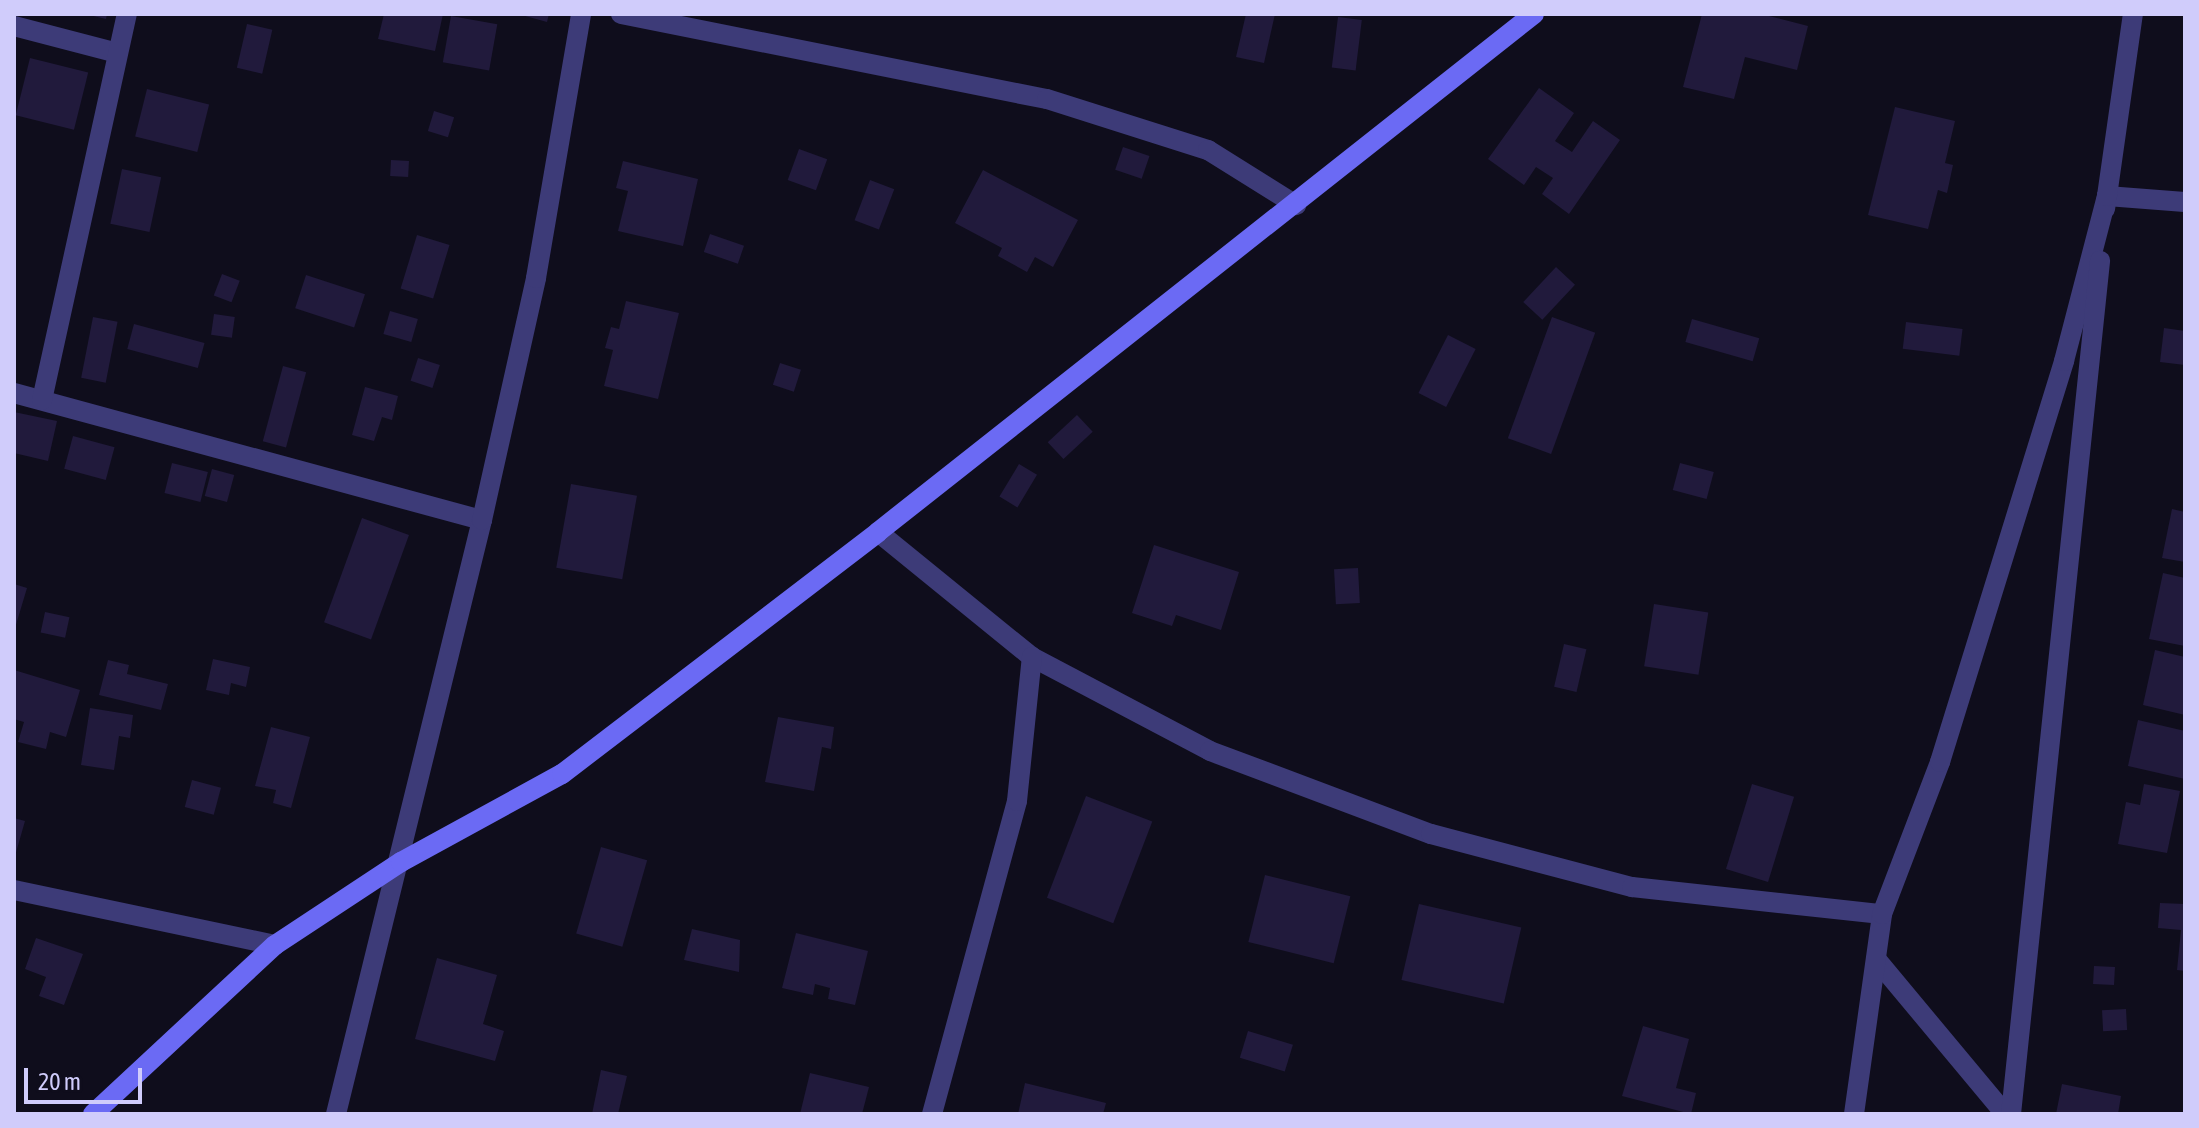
<!DOCTYPE html>
<html>
<head>
<meta charset="utf-8">
<style>
	body { margin:0 }
	#map { position:relative; width:2199px; height:1128px; overflow:hidden; background:#0f0d1c; font-family:"Asap Condensed",sans-serif }
	div>[style] { position:absolute }
	[style*='--x'] { left:calc(var(--x)*1px); top:calc(var(--y)*1px); width:calc(var(--w)*1px); rotate:calc(var(--a)*1deg) }
	.building>* { inset:0; background:#211a3c; transform-origin:0 0 }
	.street>* { height:20px; margin:-10px; padding:0 10px; transform-origin:10px; border-radius:10px; background:#3d3b78 }
	.secondary>* { height:20px; margin:-10px; padding:0 10px; transform-origin:10px; border-radius:10px; background:#6b6af4 }
	span { translate:-50% -50%; white-space:nowrap; text-align:center; line-height:1.15; -webkit-text-stroke:6px #0f0d1c; paint-order:stroke }
	.frame { position:absolute; inset:0; border:16px solid #d0ccfb; pointer-events:none }
	.scale { position:absolute; left:24px; top:1068px; width:118px; height:36px; box-sizing:border-box; border:4px solid #d0ccfb; border-top:0; padding-left:10px; font-size:24px; line-height:28px; white-space:nowrap; color:#d0ccfb; -webkit-text-stroke:6px #0f0d1c; paint-order:stroke }
</style>
</head>
<body>
<div id="map">
	<div class="building">
		<i style="clip-path:polygon(85px 14px,107px 14px,106px 19px)"></i>
		<i style="clip-path:polygon(384px 14px,443px 14px,435px 51px,378px 39px)"></i>
		<i style="clip-path:polygon(518px 14px,549px 14px,547px 22px)"></i>
		<i style="clip-path:polygon(1246px 14px,1275px 14px,1264px 63px,1236px 57px)"></i>
		<i style="clip-path:polygon(1702px 14px,1761px 14px,1808px 26px,1797px 70px,1745px 57px,1734px 99px,1683px 87px)"></i>
		<i style="left:451px;top:16px;width:47px;height:47px;rotate:10deg"></i>
		<i style="left:1338px;top:17px;width:24px;height:51px;rotate:7deg"></i>
		<i style="left:247px;top:24px;width:26px;height:45px;rotate:13deg"></i>
		<i style="left:30px;top:58px;width:60px;height:59px;rotate:14deg"></i>
		<i style="clip-path:polygon(1539px 88px,1574px 113px,1555px 141px,1572px 152px,1593px 121px,1620px 140px,1569px 214px,1542px 194px,1553px 178px,1536px 167px,1524px 185px,1488px 159px)"></i>
		<i style="left:147px;top:89px;width:64px;height:49px;rotate:14deg"></i>
		<i style="clip-path:polygon(1895px 107px,1955px 121px,1945px 163px,1953px 165px,1947px 193px,1938px 190px,1928px 229px,1868px 215px)"></i>
		<i style="left:434px;top:111px;width:21px;height:21px;rotate:17deg"></i>
		<i style="left:1123px;top:147px;width:28px;height:24px;rotate:19deg"></i>
		<i style="left:799px;top:149px;width:30px;height:33px;rotate:20deg"></i>
		<i style="left:391px;top:160px;width:18px;height:16px;rotate:3deg"></i>
		<i style="clip-path:polygon(623px 161px,698px 179px,683px 246px,618px 231px,628px 191px,616px 188px)"></i>
		<i style="left:122px;top:169px;width:40px;height:56px;rotate:12deg"></i>
		<i style="clip-path:polygon(983px 170px,1078px 220px,1053px 267px,1035px 257px,1027px 272px,998px 256px,1002px 248px,955px 223px)"></i>
		<i style="left:870px;top:180px;width:26px;height:43px;rotate:21deg"></i>
		<i style="left:710px;top:234px;width:36px;height:19px;rotate:19deg"></i>
		<i style="left:417px;top:235px;width:34px;height:56px;rotate:17deg"></i>
		<i style="left:1556px;top:267px;width:26px;height:48px;rotate:43deg"></i>
		<i style="left:222px;top:274px;width:19px;height:23px;rotate:21deg"></i>
		<i style="left:306px;top:275px;width:62px;height:35px;rotate:18deg"></i>
		<i style="clip-path:polygon(626px 301px,679px 313px,658px 399px,604px 386px,613px 350px,605px 348px,611px 327px,619px 329px)"></i>
		<i style="left:390px;top:311px;width:29px;height:24px;rotate:16deg"></i>
		<i style="left:214px;top:314px;width:21px;height:21px;rotate:8deg"></i>
		<i style="left:93px;top:317px;width:25px;height:62px;rotate:11deg"></i>
		<i style="left:1552px;top:317px;width:46px;height:129px;rotate:20deg"></i>
		<i style="left:1692px;top:319px;width:70px;height:24px;rotate:16deg"></i>
		<i style="left:1906px;top:322px;width:57px;height:27px;rotate:7deg"></i>
		<i style="left:134px;top:324px;width:73px;height:26px;rotate:15deg"></i>
		<i style="clip-path:polygon(2164px 328px,2185px 331px,2185px 365px,2160px 362px)"></i>
		<i style="left:1448px;top:335px;width:31px;height:65px;rotate:27deg"></i>
		<i style="left:418px;top:358px;width:23px;height:24px;rotate:18deg"></i>
		<i style="left:780px;top:363px;width:22px;height:23px;rotate:18deg"></i>
		<i style="left:283px;top:366px;width:24px;height:78px;rotate:15deg"></i>
		<i style="clip-path:polygon(365px 387px,398px 396px,392px 420px,382px 417px,374px 441px,352px 435px)"></i>
		<i style="clip-path:polygon(14px 412px,57px 421px,48px 461px,14px 453px)"></i>
		<i style="left:1077px;top:415px;width:23px;height:40px;rotate:47deg"></i>
		<i style="left:73px;top:436px;width:43px;height:34px;rotate:15deg"></i>
		<i style="left:172px;top:463px;width:37px;height:31px;rotate:14deg"></i>
		<i style="left:1680px;top:463px;width:35px;height:28px;rotate:15deg"></i>
		<i style="left:1019px;top:464px;width:21px;height:38px;rotate:31deg"></i>
		<i style="left:212px;top:469px;width:23px;height:28px;rotate:15deg"></i>
		<i style="left:571px;top:484px;width:67px;height:85px;rotate:10deg"></i>
		<i style="clip-path:polygon(2172px 509px,2185px 512px,2185px 562px,2162px 558px)"></i>
		<i style="left:362px;top:518px;width:50px;height:111px;rotate:20deg"></i>
		<i style="clip-path:polygon(1154px 545px,1239px 572px,1221px 630px,1176px 615px,1172px 626px,1132px 613px)"></i>
		<i style="left:1358px;top:568px;width:35px;height:24px;rotate:87deg"></i>
		<i style="clip-path:polygon(2163px 573px,2185px 578px,2185px 646px,2149px 639px)"></i>
		<i style="clip-path:polygon(14px 584px,27px 588px,15px 628px,14px 628px)"></i>
		<i style="left:1654px;top:604px;width:55px;height:63px;rotate:9deg"></i>
		<i style="left:45px;top:612px;width:25px;height:21px;rotate:12deg"></i>
		<i style="left:1564px;top:644px;width:23px;height:44px;rotate:13deg"></i>
		<i style="clip-path:polygon(2155px 650px,2185px 657px,2185px 715px,2143px 705px)"></i>
		<i style="clip-path:polygon(213px 659px,250px 667px,246px 687px,231px 683px,229px 695px,206px 690px)"></i>
		<i style="clip-path:polygon(108px 660px,129px 665px,127px 674px,168px 684px,161px 710px,99px 695px)"></i>
		<i style="clip-path:polygon(14px 670px,80px 690px,66px 737px,50px 732px,46px 749px,18px 742px,24px 722px,14px 719px)"></i>
		<i style="clip-path:polygon(90px 708px,133px 715px,130px 738px,119px 736px,114px 770px,81px 765px)"></i>
		<i style="clip-path:polygon(778px 717px,834px 727px,831px 749px,822px 747px,814px 791px,765px 782px)"></i>
		<i style="clip-path:polygon(2138px 720px,2185px 731px,2185px 779px,2128px 766px)"></i>
		<i style="clip-path:polygon(271px 727px,310px 737px,291px 808px,273px 803px,276px 790px,255px 786px)"></i>
		<i style="left:192px;top:780px;width:30px;height:28px;rotate:15deg"></i>
		<i style="left:1752px;top:784px;width:44px;height:89px;rotate:17deg"></i>
		<i style="clip-path:polygon(2144px 784px,2180px 791px,2167px 853px,2118px 844px,2126px 802px,2140px 805px)"></i>
		<i style="left:1086px;top:796px;width:71px;height:109px;rotate:21deg"></i>
		<i style="clip-path:polygon(14px 818px,25px 821px,15px 856px,14px 856px)"></i>
		<i style="left:601px;top:847px;width:48px;height:90px;rotate:16deg"></i>
		<i style="left:1265px;top:875px;width:88px;height:69px;rotate:14deg"></i>
		<i style="clip-path:polygon(2160px 903px,2185px 904px,2185px 971px,2177px 970px,2181px 930px,2158px 928px)"></i>
		<i style="left:1419px;top:904px;width:105px;height:78px;rotate:13deg"></i>
		<i style="clip-path:polygon(692px 929px,740px 940px,739px 972px,684px 960px)"></i>
		<i style="clip-path:polygon(796px 933px,868px 951px,855px 1005px,828px 999px,830px 988px,815px 984px,813px 995px,782px 988px)"></i>
		<i style="clip-path:polygon(36px 938px,83px 954px,64px 1005px,39px 996px,46px 977px,25px 969px)"></i>
		<i style="clip-path:polygon(437px 958px,497px 975px,483px 1024px,504px 1031px,495px 1061px,415px 1039px)"></i>
		<i style="left:2094px;top:966px;width:21px;height:18px;rotate:3deg"></i>
		<i style="left:2126px;top:1009px;width:21px;height:24px;rotate:87deg"></i>
		<i style="clip-path:polygon(1643px 1026px,1689px 1039px,1676px 1088px,1696px 1093px,1691px 1114px,1622px 1096px)"></i>
		<i style="left:1248px;top:1031px;width:47px;height:28px;rotate:17deg"></i>
		<i style="clip-path:polygon(601px 1070px,627px 1076px,618px 1114px,592px 1114px)"></i>
		<i style="clip-path:polygon(810px 1073px,869px 1087px,862px 1114px,800px 1114px)"></i>
		<i style="clip-path:polygon(1025px 1083px,1106px 1103px,1103px 1114px,1018px 1114px)"></i>
		<i style="clip-path:polygon(2062px 1084px,2121px 1096px,2118px 1114px,2056px 1114px)"></i>
	</div>
	<div class="street">
		<i style="--x:621;--y:14;--w:434;--a:11.3"></i>
		<i style="--x:1047;--y:99;--w:169;--a:17.6"></i>
		<i style="--x:1208;--y:150;--w:104;--a:32"></i>
		<i style="--x:14;--y:26;--w:107;--a:14.6"></i>
		<i style="--x:2105;--y:209;--w:13;--a:-81"></i>
		<i style="--x:2107;--y:196;--w:78;--a:4.4"></i>
		<i style="--x:14;--y:393;--w:485;--a:15.2"></i>
		<i style="--x:42;--y:400;--w:395;--a:-77.6"></i>
		<i style="--x:878;--y:532;--w:198;--a:39.1"></i>
		<i style="--x:1032;--y:657;--w:201;--a:27.8"></i>
		<i style="--x:1210;--y:751;--w:236;--a:20.6"></i>
		<i style="--x:1431;--y:834;--w:208;--a:14.8"></i>
		<i style="--x:1632;--y:887;--w:251;--a:6.2"></i>
		<i style="--x:14;--y:890;--w:267;--a:11.9"></i>
		<i style="--x:1876;--y:959;--w:202;--a:50.2"></i>
		<i style="--x:336;--y:1114;--w:612;--a:-76.19"></i>
		<i style="--x:482;--y:520;--w:248;--a:-77.4"></i>
		<i style="--x:536;--y:278;--w:268;--a:-80.3"></i>
		<i style="--x:932;--y:1114;--w:324;--a:-74.8"></i>
		<i style="--x:1017;--y:801;--w:145;--a:-84.1"></i>
		<i style="--x:1854;--y:1114;--w:202;--a:-82"></i>
		<i style="--x:1882;--y:914;--w:163;--a:-69.1"></i>
		<i style="--x:1940;--y:762;--w:420;--a:-72.8"></i>
		<i style="--x:2064;--y:361;--w:171;--a:-75.4"></i>
		<i style="--x:2107;--y:196;--w:184;--a:-81.9"></i>
		<i style="--x:2011;--y:1114;--w:858;--a:-84.04"></i>
	</div>
	<div class="secondary">
		<i style="--x:93;--y:1114;--w:248;--a:-42.9"></i>
		<i style="--x:275;--y:945;--w:151;--a:-33.4"></i>
		<i style="--x:401;--y:862;--w:183;--a:-28.7"></i>
		<i style="--x:562;--y:774;--w:398;--a:-37.4"></i>
		<i style="--x:878;--y:532;--w:836;--a:-38.3"></i>
	</div>
	<div class="frame"></div>
	<div class="scale">20 m</div>
</div>
</body>
</html>
